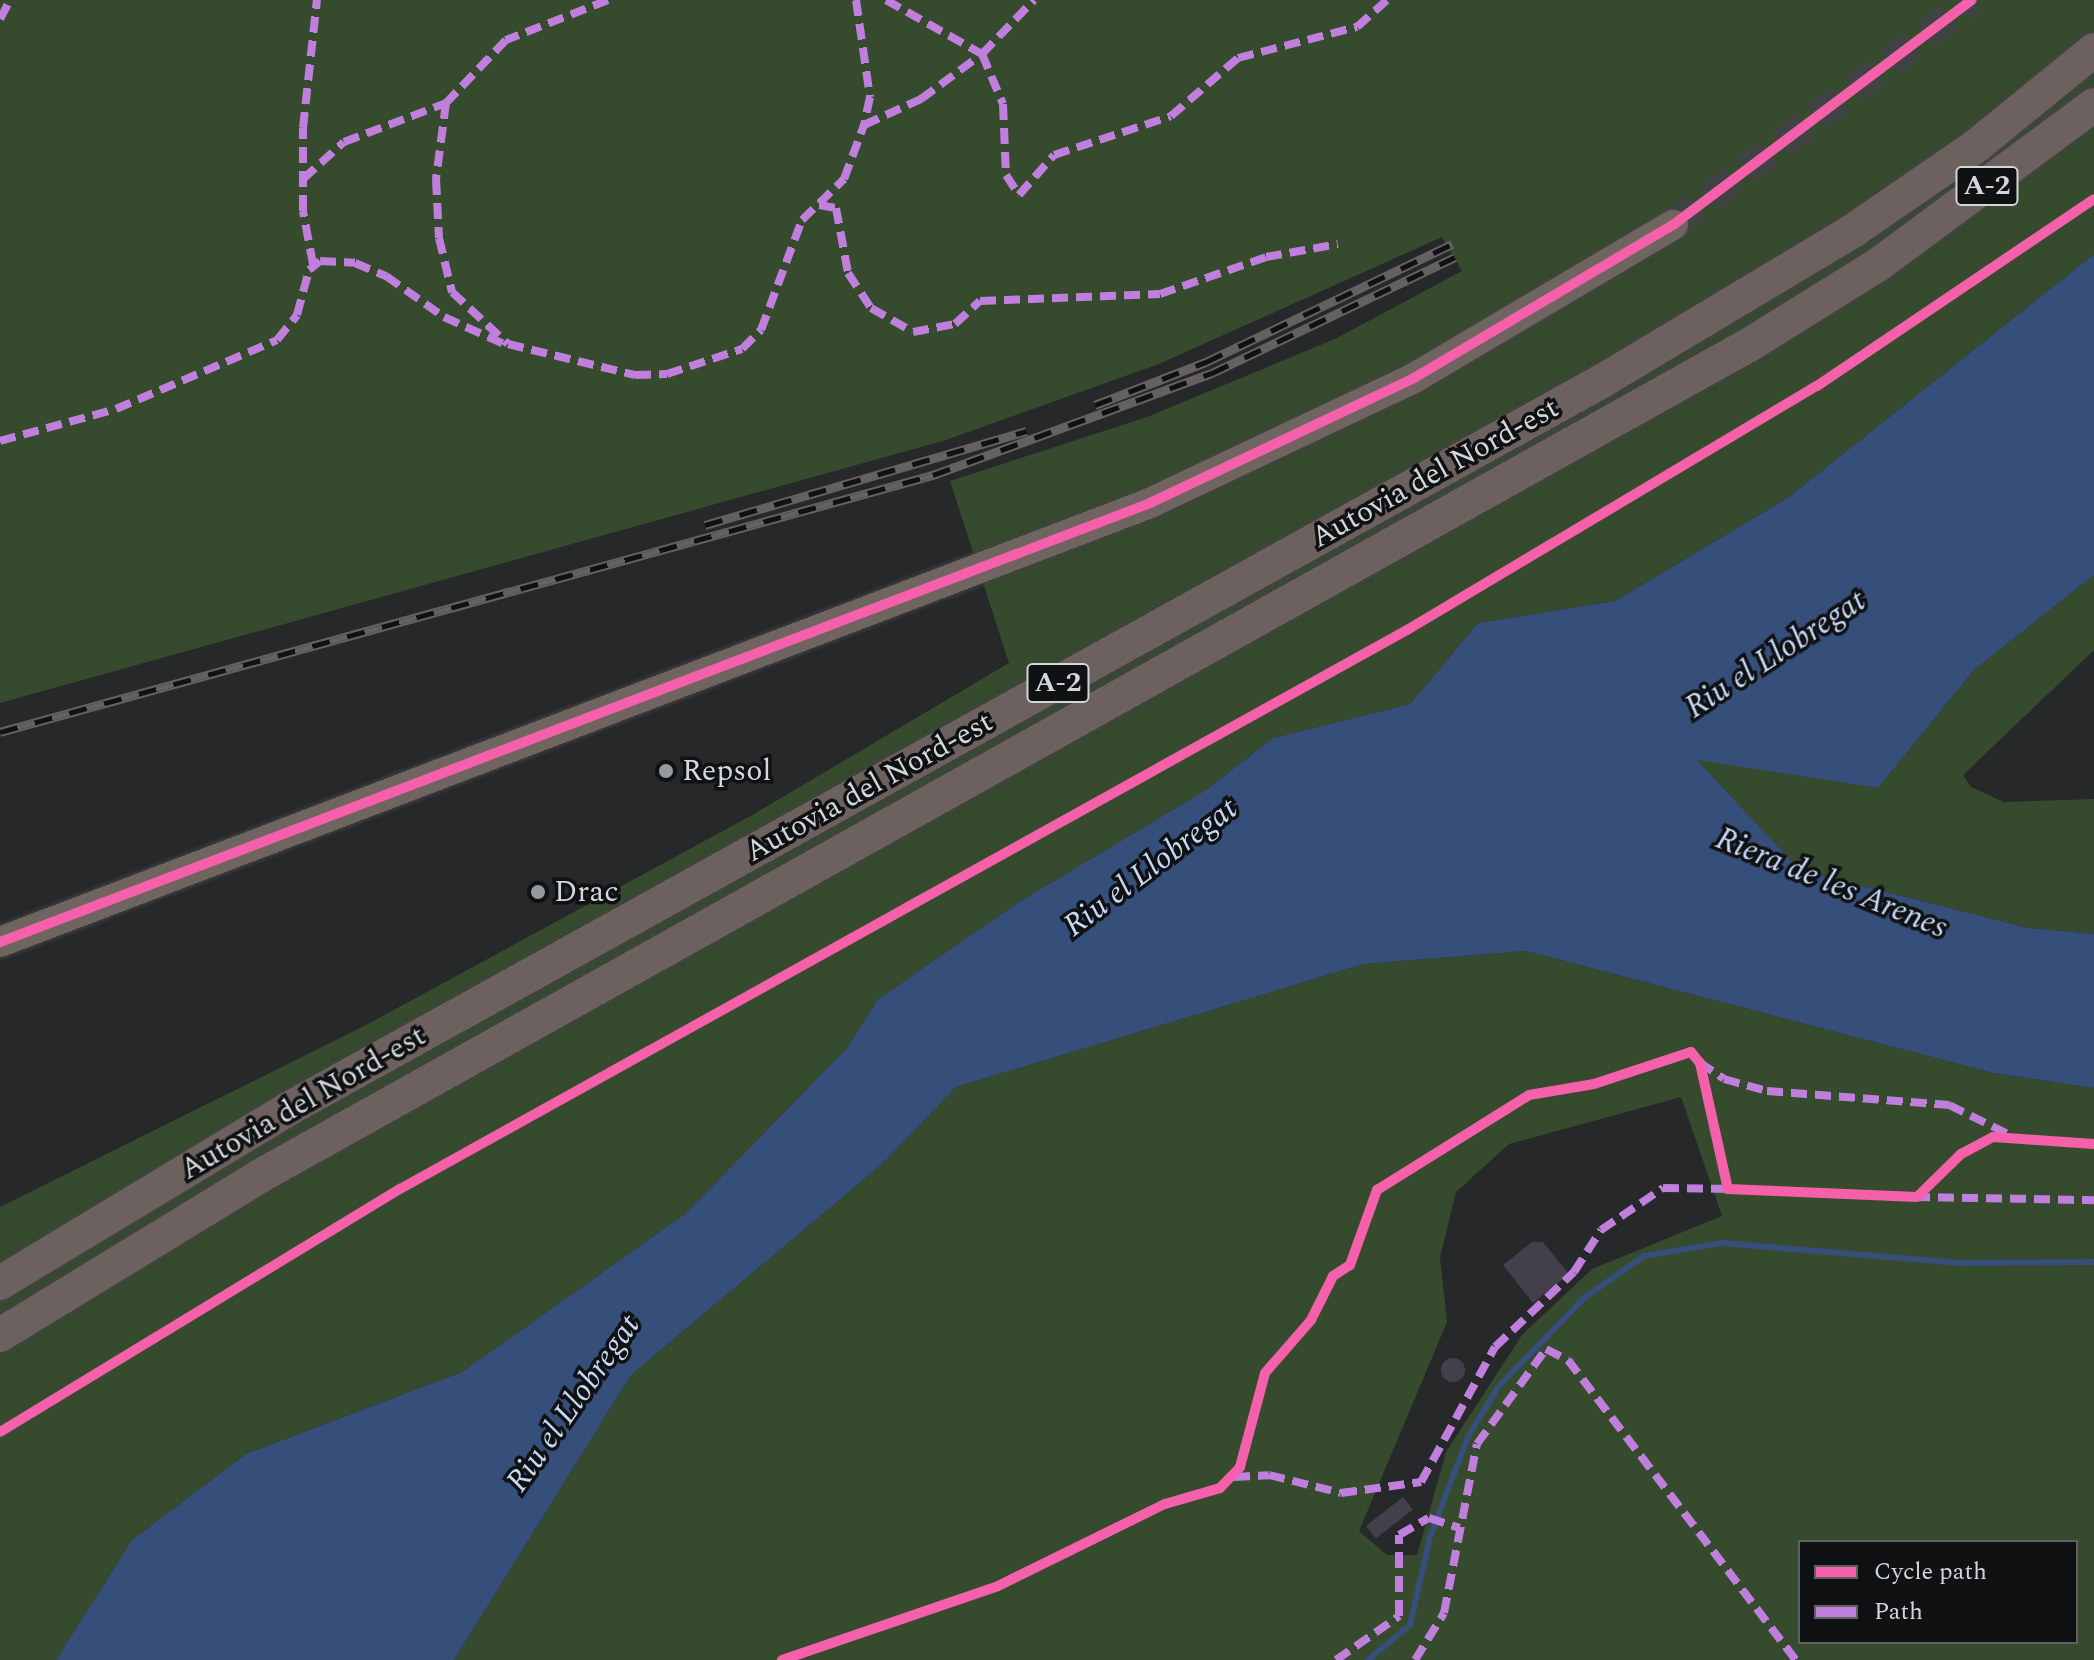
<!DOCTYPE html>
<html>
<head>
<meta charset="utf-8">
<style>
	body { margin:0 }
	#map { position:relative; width:2094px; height:1660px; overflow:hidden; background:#26282a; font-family:Spectral,serif }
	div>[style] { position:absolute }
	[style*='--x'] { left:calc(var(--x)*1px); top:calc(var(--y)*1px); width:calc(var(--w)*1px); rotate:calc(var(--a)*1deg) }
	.green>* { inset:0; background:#364a2d }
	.water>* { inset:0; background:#364e7a }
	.stream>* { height:6px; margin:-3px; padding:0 3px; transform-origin:3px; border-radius:3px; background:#364e7a }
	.building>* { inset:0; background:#43404c; transform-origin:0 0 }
	.round { border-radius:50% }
	.major-tunnel>* { height:30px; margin-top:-15px; transform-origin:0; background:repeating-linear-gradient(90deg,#404244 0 30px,transparent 0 45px) }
	.roads { filter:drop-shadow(0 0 2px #434445) drop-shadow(0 0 2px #434445) }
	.major>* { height:30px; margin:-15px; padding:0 15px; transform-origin:15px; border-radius:15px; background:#706461 }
	.highway>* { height:34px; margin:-17px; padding:0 17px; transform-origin:17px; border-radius:17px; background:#6c615f }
	.rail>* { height:9px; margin-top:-4.5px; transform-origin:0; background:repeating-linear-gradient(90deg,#0f1113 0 18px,#656160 0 36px); box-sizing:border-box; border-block:2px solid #656160 }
	.quiet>* { height:8px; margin-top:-4px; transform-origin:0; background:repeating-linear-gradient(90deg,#c07fdc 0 16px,transparent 0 24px) }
	.cycleway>* { height:10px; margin:-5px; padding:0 5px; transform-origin:5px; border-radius:5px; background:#f560ab }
	.dots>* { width:22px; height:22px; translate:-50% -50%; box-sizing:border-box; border:4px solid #0f1113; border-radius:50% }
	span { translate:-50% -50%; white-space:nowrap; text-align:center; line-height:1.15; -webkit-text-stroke:7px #0f1113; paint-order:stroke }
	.shield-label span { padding:2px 6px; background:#0f1113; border:2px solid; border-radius:6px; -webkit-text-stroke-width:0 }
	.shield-label { font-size:28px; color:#d4d7d9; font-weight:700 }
	.street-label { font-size:30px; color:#d4d7d9 }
	.poi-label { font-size:30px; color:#d4d7d9 }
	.left { translate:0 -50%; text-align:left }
	.water-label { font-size:32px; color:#c7d8f7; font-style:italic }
	.legend { position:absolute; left:1798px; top:1540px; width:280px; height:104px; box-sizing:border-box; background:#0f1113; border:2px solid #5e6062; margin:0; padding:10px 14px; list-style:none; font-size:24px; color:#d4d7d9 }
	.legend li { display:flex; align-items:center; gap:16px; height:40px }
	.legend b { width:40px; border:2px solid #5e6062 }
</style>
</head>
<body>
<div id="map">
	<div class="green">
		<i style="clip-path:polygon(0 0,2094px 0,2094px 254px,1789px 497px,1615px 601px,1478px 623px,1410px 704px,1273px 738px,1206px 790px,1019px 902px,878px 999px,847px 1048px,685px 1214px,462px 1372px,246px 1454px,132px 1540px,56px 1660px,0 1660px,0 1207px,368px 1024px,754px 814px,1009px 663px,950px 481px,1147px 417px,1335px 339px,1462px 271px,1442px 237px,1159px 364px,946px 440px,0 703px)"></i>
		<i style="clip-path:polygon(2094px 575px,2094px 650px,1963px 775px,1971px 787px,2004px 802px,2094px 799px,2094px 934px,2030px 928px,1800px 870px,1696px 759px,1878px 788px,1974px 670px)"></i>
		<i style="clip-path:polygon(evenodd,1526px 951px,1993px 1073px,2094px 1088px,2094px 1660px,454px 1660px,631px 1375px,882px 1164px,956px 1087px,1364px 964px,1526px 951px,1681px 1097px,1722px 1216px,1592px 1269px,1522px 1335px,1446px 1452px,1417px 1555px,1387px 1555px,1359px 1531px,1447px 1322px,1440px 1257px,1456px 1192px,1509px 1144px,1681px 1097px,1526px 951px,1800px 1542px,2076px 1542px,2076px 1642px,1800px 1642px,1800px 1542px)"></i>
	</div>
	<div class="water">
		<i style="clip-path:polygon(2094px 254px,2094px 575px,1974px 670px,1878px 788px,1697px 760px,1800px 870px,2029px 928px,2094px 934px,2094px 1088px,1993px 1073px,1526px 951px,1364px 964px,956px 1087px,882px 1164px,631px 1375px,454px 1660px,56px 1660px,132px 1540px,246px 1454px,462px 1372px,685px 1214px,847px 1048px,878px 999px,1019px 902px,1206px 790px,1273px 738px,1410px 704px,1478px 623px,1615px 601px,1789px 497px)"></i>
	</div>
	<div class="stream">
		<i style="--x:1368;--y:1660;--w:55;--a:-39.8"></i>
		<i style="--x:1410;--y:1625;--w:90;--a:-77.2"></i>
		<i style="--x:1430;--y:1537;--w:107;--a:-69.2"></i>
		<i style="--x:1468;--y:1437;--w:58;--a:-59"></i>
		<i style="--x:1498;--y:1387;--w:124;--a:-46"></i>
		<i style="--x:1584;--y:1298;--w:73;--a:-35"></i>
		<i style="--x:1644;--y:1256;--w:79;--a:-9.5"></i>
		<i style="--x:1722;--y:1243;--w:239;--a:4.8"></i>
		<i style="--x:1960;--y:1263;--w:134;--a:-0.4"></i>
	</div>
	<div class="building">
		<i style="clip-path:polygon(1532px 1242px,1543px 1242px,1569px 1274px,1533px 1303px,1503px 1265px)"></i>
		<i class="round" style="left:1441px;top:1358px;width:24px;height:24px"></i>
		<i style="left:1403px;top:1497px;width:16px;height:47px;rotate:52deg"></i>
	</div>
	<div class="major-tunnel">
		<i style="--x:1673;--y:225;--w:374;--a:-37"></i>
	</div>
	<div class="roads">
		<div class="major">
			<i style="--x:0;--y:942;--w:1231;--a:-20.89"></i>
			<i style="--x:1150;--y:503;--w:292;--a:-25.3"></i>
			<i style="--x:1414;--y:378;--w:301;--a:-30.6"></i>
		</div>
		<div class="highway">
			<i style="--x:0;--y:1283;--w:339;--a:-31.1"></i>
			<i style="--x:290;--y:1108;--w:1500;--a:-28.99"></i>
			<i style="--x:1602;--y:381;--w:294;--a:-30.9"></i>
			<i style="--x:1854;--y:230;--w:148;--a:-34.5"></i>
			<i style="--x:1976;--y:146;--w:152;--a:-39.1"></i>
			<i style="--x:0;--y:1335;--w:305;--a:-31.4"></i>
			<i style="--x:260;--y:1176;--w:1705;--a:-29.17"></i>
			<i style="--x:1749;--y:345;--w:153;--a:-31.9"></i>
			<i style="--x:1879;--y:264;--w:267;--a:-36.5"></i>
		</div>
	</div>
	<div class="rail">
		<i style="--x:1095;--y:405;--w:119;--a:-21.2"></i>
		<i style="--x:1206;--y:362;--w:273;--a:-25.6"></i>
		<i style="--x:705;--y:525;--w:335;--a:-16.3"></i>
		<i style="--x:0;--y:732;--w:968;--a:-15.4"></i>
		<i style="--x:933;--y:475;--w:297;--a:-20.1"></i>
		<i style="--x:1212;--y:373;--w:269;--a:-25.5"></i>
	</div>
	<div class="quiet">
		<i style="--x:608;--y:0;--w:110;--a:158.6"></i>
		<i style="--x:506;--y:40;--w:87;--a:133.6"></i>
		<i style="--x:446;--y:103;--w:77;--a:97.5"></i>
		<i style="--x:436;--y:179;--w:59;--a:87.1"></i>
		<i style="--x:439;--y:238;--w:56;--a:76.5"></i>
		<i style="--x:452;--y:292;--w:76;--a:42.9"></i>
		<i style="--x:508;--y:344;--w:131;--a:13.7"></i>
		<i style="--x:635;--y:375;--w:32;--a:-2"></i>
		<i style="--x:667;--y:374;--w:79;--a:-18.4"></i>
		<i style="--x:742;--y:349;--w:27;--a:-45"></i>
		<i style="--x:761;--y:330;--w:117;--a:-69.6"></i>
		<i style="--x:802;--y:220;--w:59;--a:-44.3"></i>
		<i style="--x:844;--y:179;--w:58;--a:-69.7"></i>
		<i style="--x:864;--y:125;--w:63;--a:-24.5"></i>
		<i style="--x:921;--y:99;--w:76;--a:-36.4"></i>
		<i style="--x:982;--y:54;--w:75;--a:-46.1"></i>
		<i style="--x:856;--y:0;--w:98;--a:81.8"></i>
		<i style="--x:870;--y:97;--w:29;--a:102"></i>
		<i style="--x:886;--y:0;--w:110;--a:29.4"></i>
		<i style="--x:982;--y:54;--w:54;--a:67.2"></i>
		<i style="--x:1003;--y:104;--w:71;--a:87.6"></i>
		<i style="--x:1006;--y:175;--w:24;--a:57"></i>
		<i style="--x:1019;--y:195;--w:53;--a:-48.8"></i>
		<i style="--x:1054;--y:155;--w:123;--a:-18.4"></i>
		<i style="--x:1171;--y:116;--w:89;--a:-40.9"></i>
		<i style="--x:1238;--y:58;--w:123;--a:-14.6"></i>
		<i style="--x:1357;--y:27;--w:40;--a:-42"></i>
		<i style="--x:0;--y:19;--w:21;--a:-62"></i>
		<i style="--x:303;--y:179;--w:55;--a:-42.1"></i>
		<i style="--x:344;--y:142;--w:109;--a:-20.9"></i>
		<i style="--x:819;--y:205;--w:17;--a:10"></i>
		<i style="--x:836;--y:208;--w:66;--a:79.5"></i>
		<i style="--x:848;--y:273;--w:42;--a:56.7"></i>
		<i style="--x:871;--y:308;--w:48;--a:29.7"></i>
		<i style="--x:913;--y:332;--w:43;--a:-10.8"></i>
		<i style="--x:955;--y:324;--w:34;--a:-43"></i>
		<i style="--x:980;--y:301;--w:180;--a:-2.2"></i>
		<i style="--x:1160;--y:294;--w:112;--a:-19.2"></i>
		<i style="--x:1266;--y:257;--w:73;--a:-10.2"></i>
		<i style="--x:313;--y:264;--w:54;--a:-100.7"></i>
		<i style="--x:303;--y:211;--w:83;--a:-90"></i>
		<i style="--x:303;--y:128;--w:129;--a:-83.8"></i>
		<i style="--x:0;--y:441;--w:120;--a:-15.4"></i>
		<i style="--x:116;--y:409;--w:175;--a:-23.2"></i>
		<i style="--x:277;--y:340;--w:32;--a:-51"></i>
		<i style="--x:297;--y:315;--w:47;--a:-75.1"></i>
		<i style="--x:309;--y:270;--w:14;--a:-39"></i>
		<i style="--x:320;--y:261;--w:35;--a:3"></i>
		<i style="--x:355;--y:263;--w:34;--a:23"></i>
		<i style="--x:386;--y:276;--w:71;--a:35.3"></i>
		<i style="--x:444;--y:317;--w:66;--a:24.2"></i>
		<i style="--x:1699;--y:1062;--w:30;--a:34"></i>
		<i style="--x:1724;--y:1079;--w:45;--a:15.6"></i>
		<i style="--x:1767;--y:1091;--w:183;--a:4.4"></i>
		<i style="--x:1949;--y:1105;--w:68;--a:26.2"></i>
		<i style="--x:1914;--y:1197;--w:180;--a:1"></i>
		<i style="--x:1234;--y:1477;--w:35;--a:-3"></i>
		<i style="--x:1269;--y:1475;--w:74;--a:14"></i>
		<i style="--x:1341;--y:1493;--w:81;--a:-7.8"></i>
		<i style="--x:1421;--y:1482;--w:154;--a:-61.3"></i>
		<i style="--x:1495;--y:1347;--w:109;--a:-43.5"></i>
		<i style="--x:1574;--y:1272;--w:50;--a:-57.3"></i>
		<i style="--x:1601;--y:1230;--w:75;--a:-34.1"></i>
		<i style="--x:1663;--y:1188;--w:71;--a:0.8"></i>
		<i style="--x:1336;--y:1660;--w:77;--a:-34.9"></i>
		<i style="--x:1399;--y:1616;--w:81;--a:-90"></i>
		<i style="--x:1399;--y:1535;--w:34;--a:-30"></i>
		<i style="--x:1429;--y:1518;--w:32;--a:18"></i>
		<i style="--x:1415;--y:1660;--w:55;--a:-58.3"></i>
		<i style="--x:1444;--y:1613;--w:172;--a:-79"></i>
		<i style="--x:1477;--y:1444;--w:117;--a:-54"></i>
		<i style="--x:1546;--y:1349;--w:25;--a:27"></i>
		<i style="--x:1568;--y:1360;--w:377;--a:52.8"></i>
	</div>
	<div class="cycleway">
		<i style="--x:0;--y:942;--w:1231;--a:-20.89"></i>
		<i style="--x:1150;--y:503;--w:292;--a:-25.3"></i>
		<i style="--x:1414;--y:378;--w:301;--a:-30.6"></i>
		<i style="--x:1673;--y:225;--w:374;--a:-37"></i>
		<i style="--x:0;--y:1432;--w:468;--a:-31.3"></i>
		<i style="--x:400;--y:1189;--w:1152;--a:-29.04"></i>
		<i style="--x:1407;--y:630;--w:477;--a:-30.8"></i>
		<i style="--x:1817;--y:386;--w:334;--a:-34"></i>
		<i style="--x:782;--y:1660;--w:228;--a:-18.9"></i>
		<i style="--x:998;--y:1586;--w:186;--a:-26.2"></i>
		<i style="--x:1165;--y:1504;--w:57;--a:-16.2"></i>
		<i style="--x:1220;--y:1488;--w:29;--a:-46"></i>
		<i style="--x:1240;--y:1467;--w:97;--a:-75.1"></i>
		<i style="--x:1265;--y:1373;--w:70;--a:-49"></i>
		<i style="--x:1311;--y:1320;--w:49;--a:-63.4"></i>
		<i style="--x:1333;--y:1276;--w:20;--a:-33"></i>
		<i style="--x:1350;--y:1265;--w:80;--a:-70.2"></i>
		<i style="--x:1377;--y:1190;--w:179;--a:-32"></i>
		<i style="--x:1529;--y:1095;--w:66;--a:-9.6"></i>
		<i style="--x:1594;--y:1084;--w:102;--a:-18.3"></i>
		<i style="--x:1691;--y:1052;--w:14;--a:51"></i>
		<i style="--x:1700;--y:1063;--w:129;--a:77.5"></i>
		<i style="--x:1728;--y:1189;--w:189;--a:2.4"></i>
		<i style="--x:1917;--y:1197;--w:62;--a:-44.3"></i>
		<i style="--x:1961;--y:1154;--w:36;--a:-28"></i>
		<i style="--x:1993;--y:1137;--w:101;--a:4"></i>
	</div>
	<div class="dots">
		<i style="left:666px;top:771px;background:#979a9c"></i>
		<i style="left:538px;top:892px;background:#979a9c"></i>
	</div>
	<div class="shield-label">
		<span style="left:1987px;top:186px">A-2</span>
		<span style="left:1058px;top:683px">A-2</span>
	</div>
	<div class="street-label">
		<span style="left:1435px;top:473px;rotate:-29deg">Autovia del Nord-est</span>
		<span style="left:869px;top:787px;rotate:-29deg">Autovia del Nord-est</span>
		<span style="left:303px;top:1103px;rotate:-30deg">Autovia del Nord-est</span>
	</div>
	<div class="poi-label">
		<span class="left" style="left:682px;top:771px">Repsol</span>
		<span class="left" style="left:554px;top:892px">Drac</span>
	</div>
	<div class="water-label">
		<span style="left:1776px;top:655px;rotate:-33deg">Riu el Llobregat</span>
		<span style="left:1151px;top:868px;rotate:-37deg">Riu el Llobregat</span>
		<span style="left:1831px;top:884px;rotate:22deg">Riera de les Arenes</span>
		<span style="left:574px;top:1404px;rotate:-55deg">Riu el Llobregat</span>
	</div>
	<ul class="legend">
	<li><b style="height:10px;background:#f560ab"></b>Cycle path</li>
	<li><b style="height:10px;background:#c07fdc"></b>Path</li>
	</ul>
</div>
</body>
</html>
